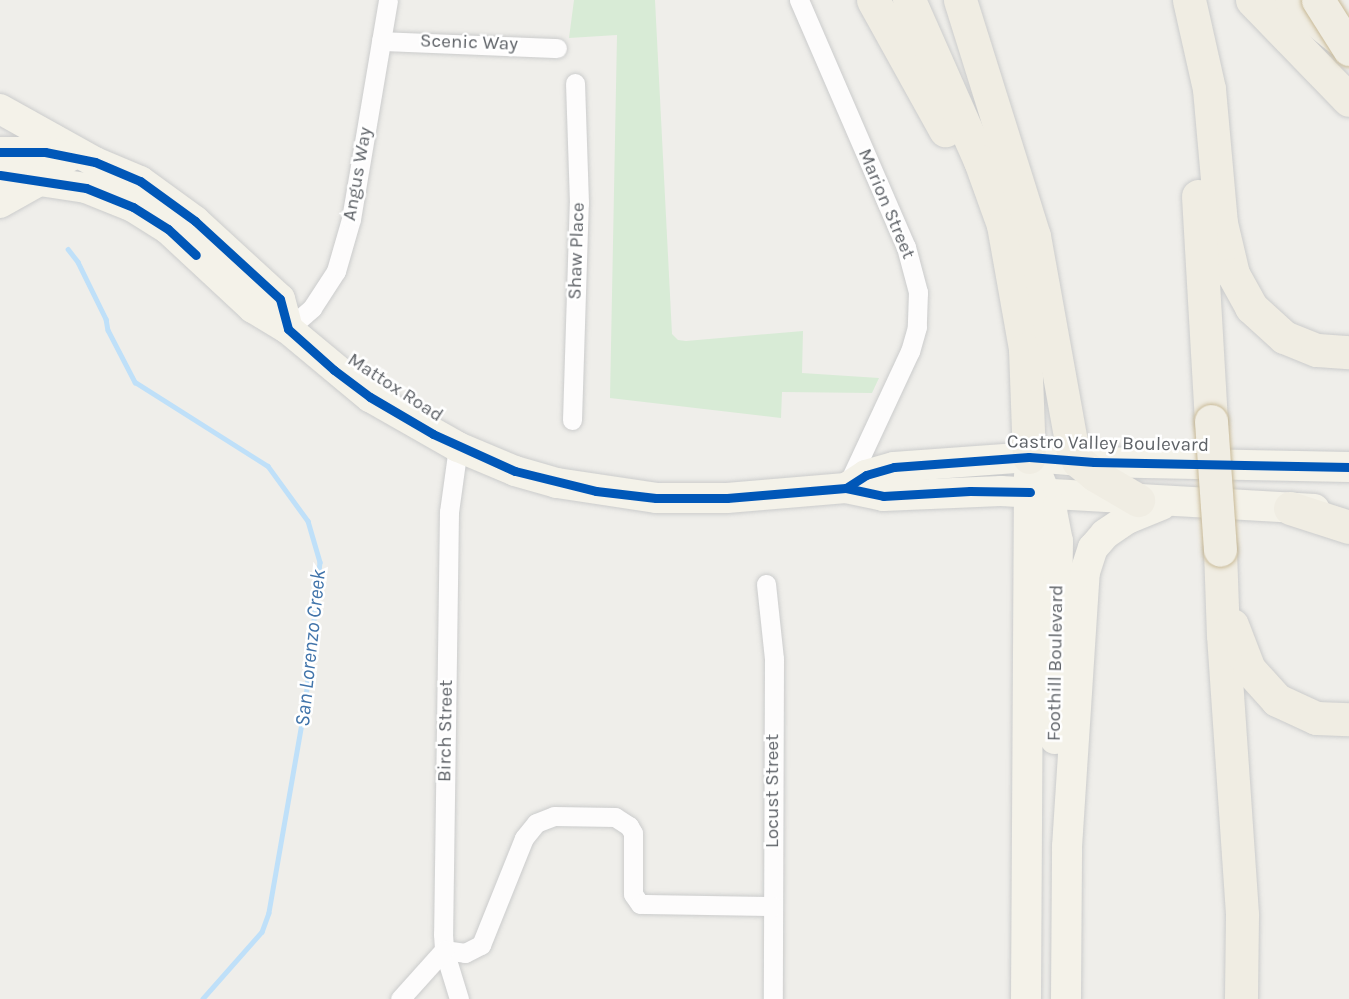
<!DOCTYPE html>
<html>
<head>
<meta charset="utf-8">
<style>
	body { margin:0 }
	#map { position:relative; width:1349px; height:999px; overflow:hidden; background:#efeeea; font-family:Karla,sans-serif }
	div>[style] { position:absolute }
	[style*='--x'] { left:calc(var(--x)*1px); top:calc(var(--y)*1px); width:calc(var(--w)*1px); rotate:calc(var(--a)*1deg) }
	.green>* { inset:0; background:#d8ebd6 }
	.stream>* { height:4.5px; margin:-2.25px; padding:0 2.25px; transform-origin:2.25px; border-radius:2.25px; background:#bfe0f9 }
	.roads { filter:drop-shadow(0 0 2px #cbcccc) drop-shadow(0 0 2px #cbcccc) }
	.street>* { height:19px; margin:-9.5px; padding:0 9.5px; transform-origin:9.5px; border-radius:9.5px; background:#fdfcfc }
	.primary>* { height:30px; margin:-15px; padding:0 15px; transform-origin:15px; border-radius:15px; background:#f4f2e9 }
	.highway>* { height:33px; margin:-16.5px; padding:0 16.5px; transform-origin:16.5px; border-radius:16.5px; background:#f0ede3 }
	.bridges { filter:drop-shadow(0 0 2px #c8b996) drop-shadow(0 0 2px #c8b996) }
	.highway-bridge>* { height:33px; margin:-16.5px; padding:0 16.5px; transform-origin:16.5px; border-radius:16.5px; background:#f0ede3 }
	.cycleway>* { height:9px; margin:-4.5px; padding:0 4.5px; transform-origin:4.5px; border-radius:4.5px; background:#0057b8 }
	span { translate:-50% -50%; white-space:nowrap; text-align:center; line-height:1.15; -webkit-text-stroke:5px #fff; paint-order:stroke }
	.street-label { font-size:19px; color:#5f6368 }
	.water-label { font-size:21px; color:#4174aa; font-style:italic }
</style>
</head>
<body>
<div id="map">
	<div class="green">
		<i style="clip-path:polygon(574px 0,655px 0,672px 334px,678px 340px,686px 341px,803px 331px,802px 373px,879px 378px,872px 393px,782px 392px,781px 418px,610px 398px,617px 35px,569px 38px)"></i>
	</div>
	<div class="stream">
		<i style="--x:68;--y:249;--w:16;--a:52"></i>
		<i style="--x:78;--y:262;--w:64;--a:63.8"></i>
		<i style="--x:106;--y:319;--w:11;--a:80"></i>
		<i style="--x:108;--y:330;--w:59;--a:62.6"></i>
		<i style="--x:135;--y:382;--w:157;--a:32.3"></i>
		<i style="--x:268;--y:466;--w:68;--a:54"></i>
		<i style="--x:308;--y:521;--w:43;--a:73.7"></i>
		<i style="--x:320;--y:562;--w:145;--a:95.9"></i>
		<i style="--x:305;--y:706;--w:210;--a:99.9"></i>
		<i style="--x:269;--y:913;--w:20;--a:110"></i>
		<i style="--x:262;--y:932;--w:89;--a:131.4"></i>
	</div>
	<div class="roads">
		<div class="street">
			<i style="--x:799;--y:0;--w:269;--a:66.6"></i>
			<i style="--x:906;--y:247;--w:47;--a:75.1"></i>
			<i style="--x:918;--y:292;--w:35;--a:92"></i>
			<i style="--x:917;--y:327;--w:25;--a:106"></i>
			<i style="--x:910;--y:351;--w:151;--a:115"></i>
			<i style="--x:381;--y:41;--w:176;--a:2.3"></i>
			<i style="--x:288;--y:329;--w:32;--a:-41"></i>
			<i style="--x:312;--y:308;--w:44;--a:-57"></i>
			<i style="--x:336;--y:271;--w:54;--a:-73.9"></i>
			<i style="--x:351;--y:219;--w:222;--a:-80.4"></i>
			<i style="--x:572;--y:420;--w:217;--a:-88.2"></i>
			<i style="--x:579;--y:203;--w:120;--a:-91.9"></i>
			<i style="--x:458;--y:447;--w:66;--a:97.9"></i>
			<i style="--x:449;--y:512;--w:422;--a:90.8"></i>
			<i style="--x:443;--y:934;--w:16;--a:86"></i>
			<i style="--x:444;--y:950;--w:51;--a:73"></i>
			<i style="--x:766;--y:584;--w:75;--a:83.9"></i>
			<i style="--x:774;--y:659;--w:340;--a:90.2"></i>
			<i style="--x:444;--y:950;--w:21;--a:8"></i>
			<i style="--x:465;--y:953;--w:18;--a:-27"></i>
			<i style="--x:481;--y:945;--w:115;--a:-68.1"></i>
			<i style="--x:524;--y:838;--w:19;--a:-51"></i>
			<i style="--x:536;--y:823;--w:19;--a:-21"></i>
			<i style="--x:554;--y:816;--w:61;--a:0.9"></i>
			<i style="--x:615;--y:817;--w:17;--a:33"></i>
			<i style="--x:629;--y:826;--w:8;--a:60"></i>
			<i style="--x:633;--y:833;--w:61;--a:90"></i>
			<i style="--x:633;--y:894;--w:12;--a:55"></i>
			<i style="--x:640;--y:904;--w:133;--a:0.9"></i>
			<i style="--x:400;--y:999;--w:66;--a:-48.1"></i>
		</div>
		<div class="primary">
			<i style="--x:0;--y:109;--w:109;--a:29.2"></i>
			<i style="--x:95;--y:162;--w:49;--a:22.9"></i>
			<i style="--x:140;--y:181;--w:68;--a:36"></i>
			<i style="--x:195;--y:221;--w:115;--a:42.5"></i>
			<i style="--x:280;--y:299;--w:31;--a:75"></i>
			<i style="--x:0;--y:152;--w:45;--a:0"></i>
			<i style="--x:45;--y:152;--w:25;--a:11"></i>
			<i style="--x:0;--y:175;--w:87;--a:8.6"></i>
			<i style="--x:86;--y:188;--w:51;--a:22"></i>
			<i style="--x:133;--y:207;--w:41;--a:32.2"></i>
			<i style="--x:168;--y:229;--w:116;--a:42.9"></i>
			<i style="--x:253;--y:308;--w:41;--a:31"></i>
			<i style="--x:288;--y:329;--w:107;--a:39.7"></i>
			<i style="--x:370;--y:397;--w:101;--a:29.6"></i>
			<i style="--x:458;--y:447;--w:62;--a:22.8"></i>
			<i style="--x:515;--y:471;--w:44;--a:15.9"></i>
			<i style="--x:557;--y:483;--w:100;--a:8.6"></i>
			<i style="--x:656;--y:498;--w:71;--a:0"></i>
			<i style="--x:727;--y:498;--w:119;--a:-4.8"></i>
			<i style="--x:846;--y:488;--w:38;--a:12"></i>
			<i style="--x:883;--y:496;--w:118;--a:-2.4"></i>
			<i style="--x:1001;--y:491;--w:314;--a:3.3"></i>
			<i style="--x:0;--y:203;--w:47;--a:-29.3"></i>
			<i style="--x:1039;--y:478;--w:35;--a:68"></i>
			<i style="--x:1052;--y:511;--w:31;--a:79"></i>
			<i style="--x:1058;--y:541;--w:198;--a:90.9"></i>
			<i style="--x:846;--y:488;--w:24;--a:-33"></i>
			<i style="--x:866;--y:475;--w:29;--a:-16"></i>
			<i style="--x:894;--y:467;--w:135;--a:-4.2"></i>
			<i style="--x:1029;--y:457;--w:65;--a:4.4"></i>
			<i style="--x:1094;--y:462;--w:255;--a:1.1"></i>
			<i style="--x:1026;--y:999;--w:524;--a:-89.67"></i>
			<i style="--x:1066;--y:999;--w:152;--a:-89.6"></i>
			<i style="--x:1067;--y:847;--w:276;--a:-86.3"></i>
			<i style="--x:1085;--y:572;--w:25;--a:-72"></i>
			<i style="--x:1093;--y:548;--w:18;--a:-49"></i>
			<i style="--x:1105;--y:534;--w:27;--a:-34"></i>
			<i style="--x:1127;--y:519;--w:37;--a:-22"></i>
		</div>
		<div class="highway">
			<i style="--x:873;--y:0;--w:149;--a:61"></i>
			<i style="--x:909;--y:0;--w:176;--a:66.2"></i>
			<i style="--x:980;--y:161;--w:68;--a:70.2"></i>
			<i style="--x:1003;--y:225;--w:126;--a:79.9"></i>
			<i style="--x:1025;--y:349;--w:108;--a:87.9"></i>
			<i style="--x:960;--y:0;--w:247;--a:72.6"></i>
			<i style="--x:1034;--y:236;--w:214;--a:79.8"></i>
			<i style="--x:1072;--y:447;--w:15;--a:67"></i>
			<i style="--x:1078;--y:461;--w:22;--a:39"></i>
			<i style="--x:1095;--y:475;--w:50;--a:30.2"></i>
			<i style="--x:1189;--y:0;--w:91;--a:77.3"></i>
			<i style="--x:1209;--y:89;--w:135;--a:84.9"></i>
			<i style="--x:1221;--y:223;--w:52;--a:76.8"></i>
			<i style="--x:1233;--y:274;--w:38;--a:61"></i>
			<i style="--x:1251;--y:307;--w:45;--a:42.3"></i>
			<i style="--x:1284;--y:337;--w:35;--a:22"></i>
			<i style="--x:1317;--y:350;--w:32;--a:4"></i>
			<i style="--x:1252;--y:0;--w:139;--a:45.9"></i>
			<i style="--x:1291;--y:0;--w:64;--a:38.7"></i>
			<i style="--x:1198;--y:196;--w:225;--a:86.7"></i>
			<i style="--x:1290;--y:508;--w:62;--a:17.9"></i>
			<i style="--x:1220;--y:550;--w:85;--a:88"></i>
			<i style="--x:1223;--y:635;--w:281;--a:86.1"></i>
			<i style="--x:1242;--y:915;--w:84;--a:90.7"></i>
			<i style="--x:1232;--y:625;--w:47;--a:68.9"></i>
			<i style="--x:1249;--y:669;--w:42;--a:47.9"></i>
			<i style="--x:1277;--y:700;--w:43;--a:24.8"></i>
			<i style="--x:1316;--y:718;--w:33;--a:2"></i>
		</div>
	</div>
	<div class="bridges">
		<div class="highway-bridge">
			<i style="--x:1318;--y:0;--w:58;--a:57.7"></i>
			<i style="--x:1211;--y:421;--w:129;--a:86"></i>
		</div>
	</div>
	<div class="cycleway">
		<i style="--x:0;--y:152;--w:45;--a:0"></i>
		<i style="--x:45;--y:152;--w:51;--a:11.3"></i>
		<i style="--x:95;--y:162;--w:49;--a:22.9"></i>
		<i style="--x:140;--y:181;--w:68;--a:36"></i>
		<i style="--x:195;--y:221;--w:115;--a:42.5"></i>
		<i style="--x:280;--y:299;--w:31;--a:75"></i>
		<i style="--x:288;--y:329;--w:62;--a:41.7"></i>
		<i style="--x:334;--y:370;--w:45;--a:36.9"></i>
		<i style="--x:370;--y:397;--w:73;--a:30.4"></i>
		<i style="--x:433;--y:434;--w:90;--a:24.3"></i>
		<i style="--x:515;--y:471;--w:83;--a:13.9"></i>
		<i style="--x:596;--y:491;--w:60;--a:6.7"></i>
		<i style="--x:656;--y:498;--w:71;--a:0"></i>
		<i style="--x:727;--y:498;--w:119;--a:-4.8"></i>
		<i style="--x:846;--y:488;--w:38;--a:12"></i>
		<i style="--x:883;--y:496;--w:87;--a:-3.3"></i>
		<i style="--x:970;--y:491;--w:60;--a:1"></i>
		<i style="--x:0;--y:175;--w:87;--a:8.6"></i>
		<i style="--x:86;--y:188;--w:51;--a:22"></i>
		<i style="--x:133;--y:207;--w:41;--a:32.2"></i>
		<i style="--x:168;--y:229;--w:38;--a:43"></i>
		<i style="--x:846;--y:488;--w:24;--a:-33"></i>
		<i style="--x:866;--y:475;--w:29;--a:-16"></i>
		<i style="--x:894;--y:467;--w:135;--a:-4.2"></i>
		<i style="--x:1029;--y:457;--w:65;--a:4.4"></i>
		<i style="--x:1094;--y:462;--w:255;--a:1.1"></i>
	</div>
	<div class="street-label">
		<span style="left:469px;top:43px;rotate:2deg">Scenic Way</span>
		<span style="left:358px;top:174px;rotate:-80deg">Angus Way</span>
		<span style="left:886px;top:204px;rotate:67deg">Marion Street</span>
		<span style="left:577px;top:251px;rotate:-88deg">Shaw Place</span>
		<span style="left:395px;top:388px;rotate:33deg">Mattox Road</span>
		<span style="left:1108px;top:444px;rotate:1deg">Castro Valley Boulevard</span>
		<span style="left:1056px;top:663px;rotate:-89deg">Foothill Boulevard</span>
		<span style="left:446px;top:731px;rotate:-89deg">Birch Street</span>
		<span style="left:773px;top:791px;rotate:-90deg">Locust Street</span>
	</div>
	<div class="water-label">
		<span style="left:310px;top:648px;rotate:-84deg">San Lorenzo Creek</span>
	</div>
</div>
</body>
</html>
